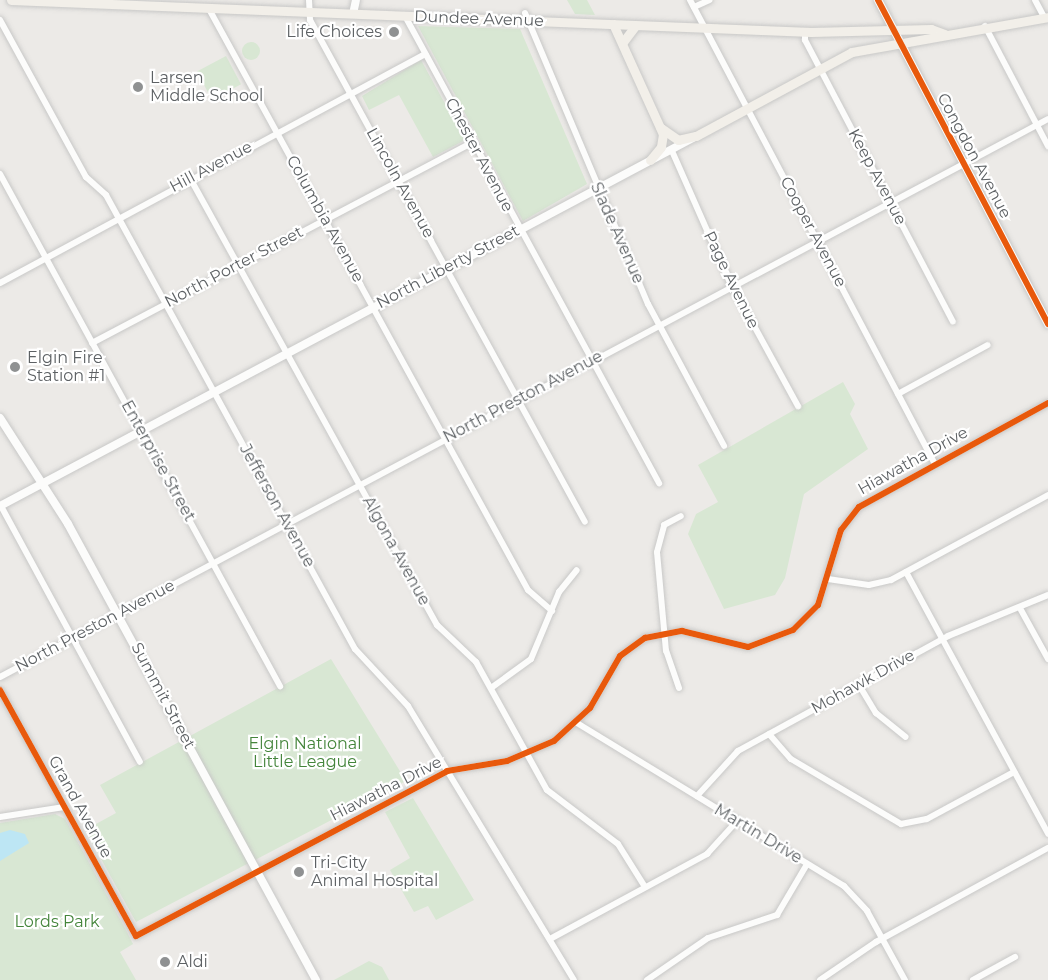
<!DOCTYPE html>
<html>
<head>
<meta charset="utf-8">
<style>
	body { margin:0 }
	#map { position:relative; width:1048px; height:980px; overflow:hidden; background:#eceae7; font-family:Montserrat,sans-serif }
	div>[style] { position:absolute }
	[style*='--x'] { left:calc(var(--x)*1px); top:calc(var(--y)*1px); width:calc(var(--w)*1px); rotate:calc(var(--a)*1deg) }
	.green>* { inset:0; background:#d8e7d3; transform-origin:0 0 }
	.round { border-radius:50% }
	.water>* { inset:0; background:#bde6f4 }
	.roads { filter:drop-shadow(0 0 2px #c8c8c7) drop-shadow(0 0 2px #c8c8c7) }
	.minor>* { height:6px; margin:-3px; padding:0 3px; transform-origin:3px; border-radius:3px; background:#fcfcfb }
	.tertiary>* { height:8px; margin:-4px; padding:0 4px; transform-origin:4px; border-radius:4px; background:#fcfcfb }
	.secondary>* { height:8px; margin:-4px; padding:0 4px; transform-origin:4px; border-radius:4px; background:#fcfcfb }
	.primary>* { height:9px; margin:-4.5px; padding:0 4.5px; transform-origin:4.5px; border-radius:4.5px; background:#f2efe9 }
	.cycleway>* { height:6px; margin:-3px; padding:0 3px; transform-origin:3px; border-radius:3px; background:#e8590c }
	.dots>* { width:16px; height:16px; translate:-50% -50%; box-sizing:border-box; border:3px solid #fff; border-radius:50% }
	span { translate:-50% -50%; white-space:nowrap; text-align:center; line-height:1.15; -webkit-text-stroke:4.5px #fff; paint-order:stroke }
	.street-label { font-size:16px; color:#5d6164 }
	.poi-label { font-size:16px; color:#5d6164 }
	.right { translate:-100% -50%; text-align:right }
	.left { translate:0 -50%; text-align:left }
	.park-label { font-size:16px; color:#44853b }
</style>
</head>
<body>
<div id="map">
	<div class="green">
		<i style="clip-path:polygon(567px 0,587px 0,595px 15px,575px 14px)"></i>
		<i style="clip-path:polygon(418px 26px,520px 29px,587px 184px,523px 221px)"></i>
		<i class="round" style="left:242px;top:42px;width:18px;height:18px"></i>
		<i style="left:226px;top:56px;width:32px;height:33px;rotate:62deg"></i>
		<i style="clip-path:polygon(421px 60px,465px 140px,433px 157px,399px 95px,369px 110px,362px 96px)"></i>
		<i style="clip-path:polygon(843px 382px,855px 404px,850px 414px,868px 449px,804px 494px,785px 578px,775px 595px,724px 609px,688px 534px,696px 514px,718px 502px,698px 465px)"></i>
		<i style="clip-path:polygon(331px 659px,406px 781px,136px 922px,85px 830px,116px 813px,100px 785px)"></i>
		<i style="clip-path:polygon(413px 798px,474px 900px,436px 920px,428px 906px,414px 912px,390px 870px,410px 858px,385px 812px)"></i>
		<i style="clip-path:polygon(55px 814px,65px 819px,126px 930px,133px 944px,120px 952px,136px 980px,0 980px,0 823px)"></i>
		<i style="clip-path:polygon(369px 961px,382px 967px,389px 980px,334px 980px)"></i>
	</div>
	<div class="water">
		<i style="clip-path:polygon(10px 830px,25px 834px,29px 843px,0 861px,0 833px)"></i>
	</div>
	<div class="roads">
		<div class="minor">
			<i style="--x:309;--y:0;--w:20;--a:87"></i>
			<i style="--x:310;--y:20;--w:572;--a:61.29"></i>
			<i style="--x:690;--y:0;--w:525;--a:62.17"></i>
			<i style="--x:1035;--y:0;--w:19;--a:62"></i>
			<i style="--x:694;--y:7;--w:17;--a:-24"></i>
			<i style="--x:209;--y:9;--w:663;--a:61.23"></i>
			<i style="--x:528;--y:590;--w:32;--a:41"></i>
			<i style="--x:525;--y:13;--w:316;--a:67.1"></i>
			<i style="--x:648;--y:304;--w:161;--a:61.8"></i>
			<i style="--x:405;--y:16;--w:532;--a:61.46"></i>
			<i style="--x:0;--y:20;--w:179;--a:61.3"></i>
			<i style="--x:86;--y:177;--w:27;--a:42"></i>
			<i style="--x:106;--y:195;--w:518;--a:61.26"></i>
			<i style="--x:355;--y:649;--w:78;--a:47.1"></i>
			<i style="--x:408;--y:706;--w:320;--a:58.8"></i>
			<i style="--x:985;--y:26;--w:136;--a:62.3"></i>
			<i style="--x:805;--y:32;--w:8;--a:90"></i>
			<i style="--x:805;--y:40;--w:318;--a:62.3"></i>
			<i style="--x:672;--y:151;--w:141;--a:66.2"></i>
			<i style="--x:729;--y:280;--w:144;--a:61.3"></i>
			<i style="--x:0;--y:174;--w:584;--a:61.33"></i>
			<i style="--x:190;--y:178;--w:511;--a:61.08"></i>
			<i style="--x:437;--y:625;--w:54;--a:43.5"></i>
			<i style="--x:476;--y:662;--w:146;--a:61"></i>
			<i style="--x:547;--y:790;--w:89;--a:37.3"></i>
			<i style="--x:618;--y:844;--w:51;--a:57.9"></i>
			<i style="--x:0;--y:283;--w:483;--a:-28.3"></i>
			<i style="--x:92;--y:343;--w:431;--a:-27.8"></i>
			<i style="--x:898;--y:394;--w:102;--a:-28.6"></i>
			<i style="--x:1;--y:506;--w:291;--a:61.5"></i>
			<i style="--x:906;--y:572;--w:298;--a:61.5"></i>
			<i style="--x:828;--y:579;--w:41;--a:8.3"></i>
			<i style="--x:869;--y:585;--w:23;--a:-13"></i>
			<i style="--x:891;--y:580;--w:179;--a:-28.4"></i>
			<i style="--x:1021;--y:610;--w:56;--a:61.1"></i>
			<i style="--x:0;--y:677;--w:1187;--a:-28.03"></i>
			<i style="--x:859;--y:685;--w:33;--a:59"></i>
			<i style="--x:876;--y:713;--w:38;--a:39"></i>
			<i style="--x:491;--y:688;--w:49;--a:-35.9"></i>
			<i style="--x:531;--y:659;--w:73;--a:-67.3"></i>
			<i style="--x:559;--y:592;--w:28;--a:-51"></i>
			<i style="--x:679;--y:688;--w:39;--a:-109"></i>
			<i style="--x:666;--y:651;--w:99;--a:-95.2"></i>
			<i style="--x:657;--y:552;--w:28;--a:-75"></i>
			<i style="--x:664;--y:525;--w:19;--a:-28"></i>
			<i style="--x:0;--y:690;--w:281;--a:61.1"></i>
			<i style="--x:136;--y:936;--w:352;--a:-27.9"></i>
			<i style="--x:447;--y:771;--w:61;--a:-9.5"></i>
			<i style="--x:507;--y:761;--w:51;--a:-23.1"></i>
			<i style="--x:554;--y:741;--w:49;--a:-42.5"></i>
			<i style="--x:590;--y:708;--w:60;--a:-60"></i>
			<i style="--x:620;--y:656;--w:31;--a:-36"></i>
			<i style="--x:645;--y:638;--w:38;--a:-11"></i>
			<i style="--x:682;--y:631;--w:68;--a:13.6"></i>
			<i style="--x:748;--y:647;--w:48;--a:-20.7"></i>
			<i style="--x:793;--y:630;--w:35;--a:-45"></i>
			<i style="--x:818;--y:605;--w:78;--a:-73"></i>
			<i style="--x:841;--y:530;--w:29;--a:-52"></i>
			<i style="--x:859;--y:507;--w:216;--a:-28.8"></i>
			<i style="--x:577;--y:723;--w:313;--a:31.4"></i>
			<i style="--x:844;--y:886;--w:34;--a:47"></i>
			<i style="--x:867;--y:911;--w:79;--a:61.2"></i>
			<i style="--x:769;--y:734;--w:33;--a:49"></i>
			<i style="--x:791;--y:759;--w:128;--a:30.6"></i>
			<i style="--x:901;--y:824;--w:26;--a:-11"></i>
			<i style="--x:927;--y:819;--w:99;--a:-28.4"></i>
			<i style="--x:697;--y:796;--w:61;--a:-47.7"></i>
			<i style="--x:738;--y:751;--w:239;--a:-28.7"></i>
			<i style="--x:948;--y:636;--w:108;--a:-22.3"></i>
			<i style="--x:0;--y:817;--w:65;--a:-8.9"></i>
			<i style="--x:550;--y:939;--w:179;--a:-28.4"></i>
			<i style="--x:707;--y:854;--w:45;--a:-47.7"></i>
			<i style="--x:647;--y:980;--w:74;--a:-34.5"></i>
			<i style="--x:708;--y:938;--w:73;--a:-18.4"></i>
			<i style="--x:777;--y:915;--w:59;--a:-59.5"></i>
			<i style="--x:820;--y:980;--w:68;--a:-34.2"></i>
			<i style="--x:876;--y:942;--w:196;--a:-28.7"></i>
			<i style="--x:973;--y:980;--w:48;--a:-28.7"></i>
		</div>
		<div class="tertiary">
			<i style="--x:878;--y:0;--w:366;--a:62.3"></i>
			<i style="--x:353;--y:14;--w:14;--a:-78"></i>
		</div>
		<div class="secondary">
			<i style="--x:0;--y:418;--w:126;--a:57.3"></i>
			<i style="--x:68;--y:524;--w:519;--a:61.46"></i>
			<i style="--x:0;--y:506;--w:785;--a:-27.97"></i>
		</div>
		<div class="primary">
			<i style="--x:11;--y:0;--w:801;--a:2.29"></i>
			<i style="--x:811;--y:32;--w:120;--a:-1.4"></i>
			<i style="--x:931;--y:29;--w:15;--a:20"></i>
			<i style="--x:613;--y:24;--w:121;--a:65.6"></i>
			<i style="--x:663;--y:134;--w:13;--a:99"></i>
			<i style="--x:661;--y:147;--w:17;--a:130"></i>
			<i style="--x:623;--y:42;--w:21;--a:-53"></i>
			<i style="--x:661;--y:128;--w:21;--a:35"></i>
			<i style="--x:678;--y:140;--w:18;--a:-13"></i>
			<i style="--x:696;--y:136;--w:177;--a:-28.3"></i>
			<i style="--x:852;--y:52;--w:199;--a:-10.1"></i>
		</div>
	</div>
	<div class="cycleway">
		<i style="--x:878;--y:0;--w:366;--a:62.3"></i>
		<i style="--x:0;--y:690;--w:281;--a:61.1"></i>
		<i style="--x:136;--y:936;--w:352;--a:-27.9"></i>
		<i style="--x:447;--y:771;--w:61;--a:-9.5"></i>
		<i style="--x:507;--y:761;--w:51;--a:-23.1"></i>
		<i style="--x:554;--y:741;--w:49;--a:-42.5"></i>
		<i style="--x:590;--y:708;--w:60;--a:-60"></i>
		<i style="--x:620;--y:656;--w:31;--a:-36"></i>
		<i style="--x:645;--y:638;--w:38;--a:-11"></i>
		<i style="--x:682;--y:631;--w:68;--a:13.6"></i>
		<i style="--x:748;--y:647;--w:48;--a:-20.7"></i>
		<i style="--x:793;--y:630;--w:35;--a:-45"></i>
		<i style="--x:818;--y:605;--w:78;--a:-73"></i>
		<i style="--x:841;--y:530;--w:29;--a:-52"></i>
		<i style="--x:859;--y:507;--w:216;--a:-28.8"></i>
	</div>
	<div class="dots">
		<i style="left:394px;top:32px;background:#8f9192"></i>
		<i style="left:138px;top:87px;background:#8f9192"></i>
		<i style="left:15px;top:367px;background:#8f9192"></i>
		<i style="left:299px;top:872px;background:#8f9192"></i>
		<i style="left:165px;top:962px;background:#8f9192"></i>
	</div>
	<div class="street-label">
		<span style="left:479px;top:19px;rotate:2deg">Dundee Avenue</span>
		<span style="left:479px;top:155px;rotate:62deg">Chester Avenue</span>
		<span style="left:974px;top:156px;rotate:62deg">Congdon Avenue</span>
		<span style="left:211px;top:167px;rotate:-28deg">Hill Avenue</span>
		<span style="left:877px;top:177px;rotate:62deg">Keep Avenue</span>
		<span style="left:400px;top:183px;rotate:61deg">Lincoln Avenue</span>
		<span style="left:325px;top:219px;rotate:61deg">Columbia Avenue</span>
		<span style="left:813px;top:232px;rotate:62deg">Cooper Avenue</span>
		<span style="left:617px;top:233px;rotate:66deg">Slade Avenue</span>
		<span style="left:234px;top:267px;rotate:-28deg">North Porter Street</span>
		<span style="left:448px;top:267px;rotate:-28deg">North Liberty Street</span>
		<span style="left:731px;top:280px;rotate:64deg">Page Avenue</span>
		<span style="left:523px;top:397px;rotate:-28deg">North Preston Avenue</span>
		<span style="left:158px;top:461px;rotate:61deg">Enterprise Street</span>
		<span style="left:913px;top:461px;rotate:-29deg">Hiawatha Drive</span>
		<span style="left:277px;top:506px;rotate:61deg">Jefferson Avenue</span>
		<span style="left:396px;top:551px;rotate:61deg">Algona Avenue</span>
		<span style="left:95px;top:626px;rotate:-28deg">North Preston Avenue</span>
		<span style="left:863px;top:682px;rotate:-29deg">Mohawk Drive</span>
		<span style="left:163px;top:696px;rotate:62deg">Summit Street</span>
		<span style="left:386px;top:789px;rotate:-27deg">Hiawatha Drive</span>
		<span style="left:80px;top:807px;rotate:61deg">Grand Avenue</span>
		<span style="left:758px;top:834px;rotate:31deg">Martin Drive</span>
	</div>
	<div class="poi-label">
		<span class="right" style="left:382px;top:32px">Life Choices</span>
		<span class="left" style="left:150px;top:87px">Larsen<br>Middle School</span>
		<span class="left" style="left:27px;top:367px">Elgin Fire<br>Station #1</span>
		<span class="left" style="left:311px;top:872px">Tri-City<br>Animal Hospital</span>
		<span class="left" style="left:177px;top:962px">Aldi</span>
	</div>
	<div class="park-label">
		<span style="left:305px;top:753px">Elgin National<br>Little League</span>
		<span style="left:57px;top:922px">Lords Park</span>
	</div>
</div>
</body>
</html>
